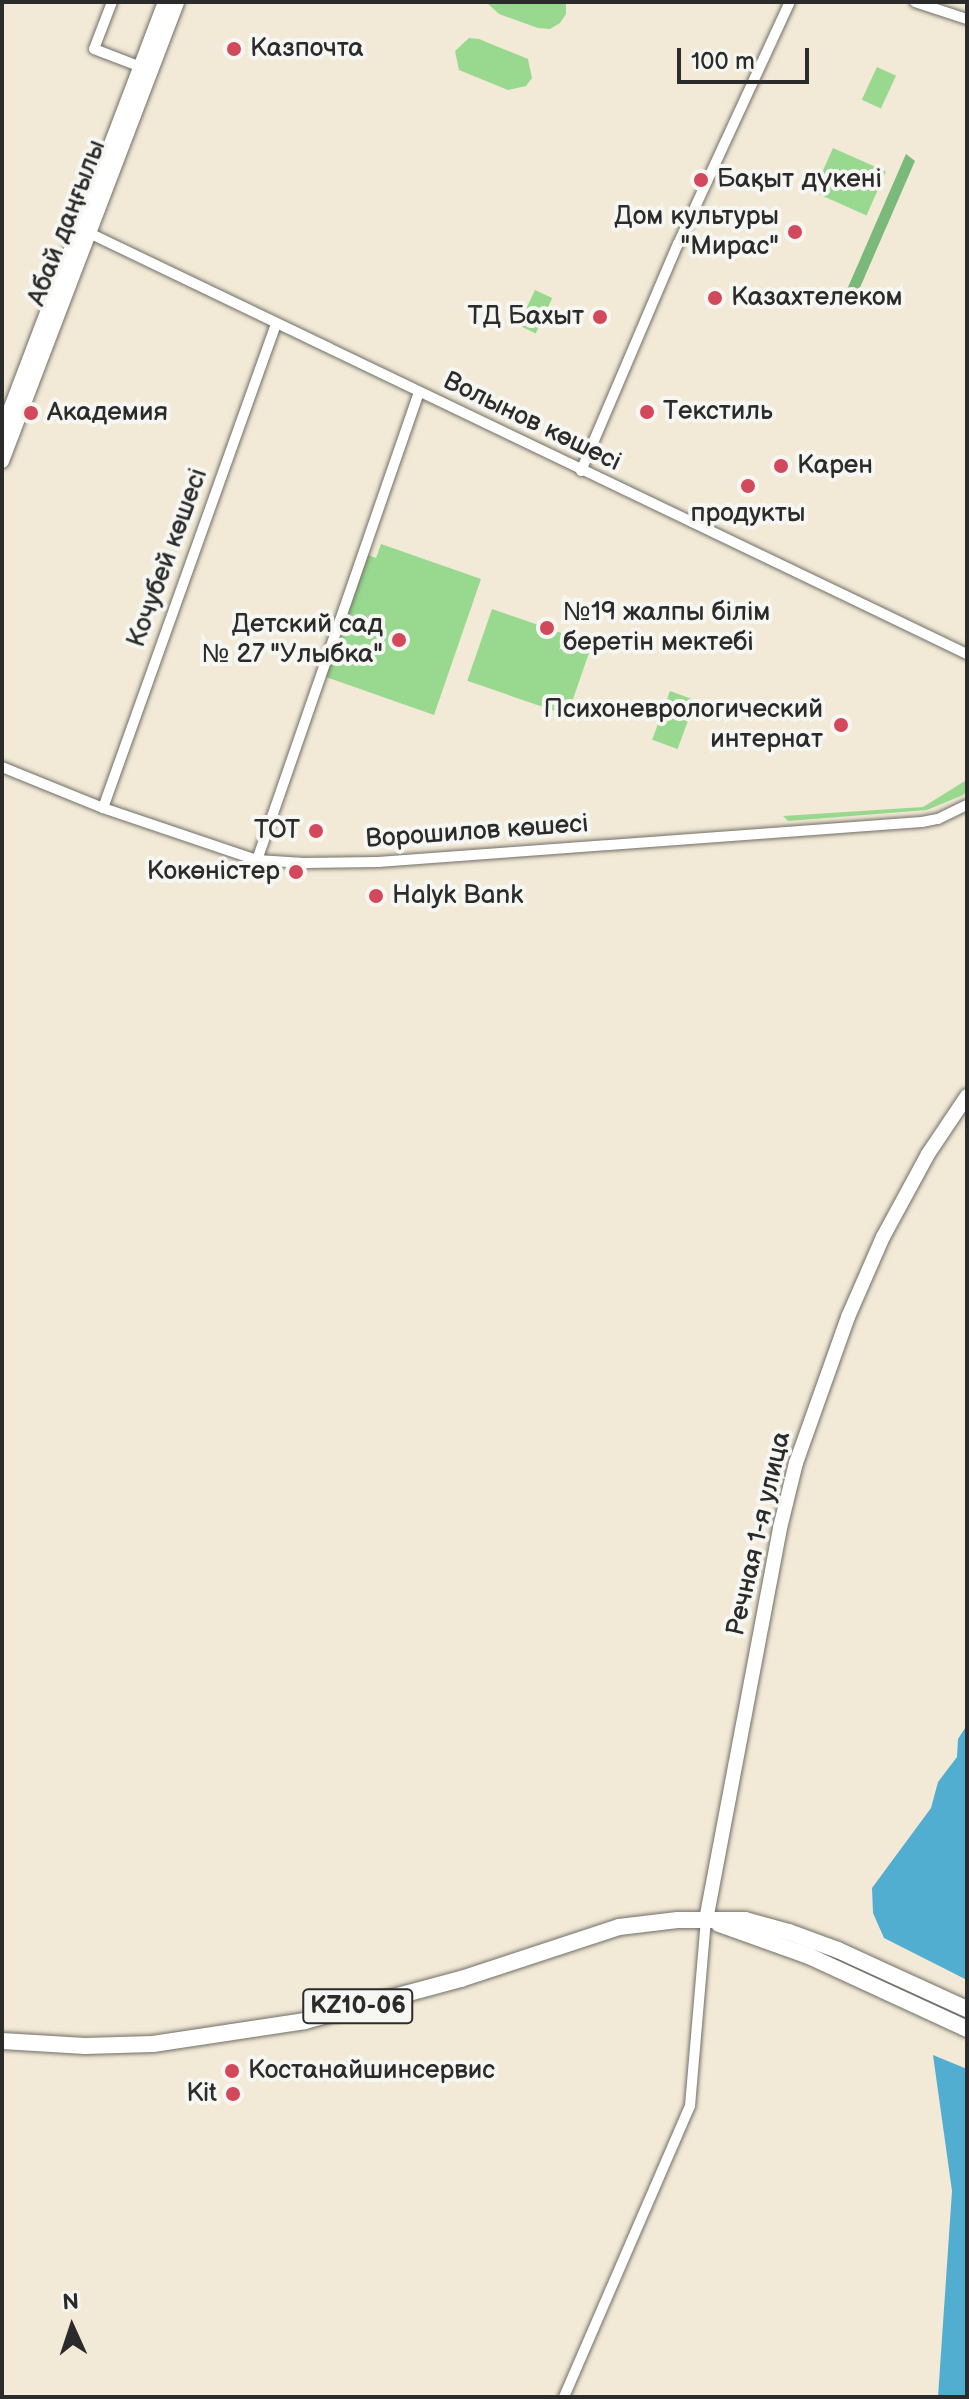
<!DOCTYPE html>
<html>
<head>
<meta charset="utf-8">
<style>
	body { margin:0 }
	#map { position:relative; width:969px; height:2399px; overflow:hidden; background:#f2ead6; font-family:"Balsamiq Sans",sans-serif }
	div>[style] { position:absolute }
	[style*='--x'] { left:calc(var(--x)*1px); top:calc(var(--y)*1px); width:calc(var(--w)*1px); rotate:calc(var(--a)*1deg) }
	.green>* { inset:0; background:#98d98f; transform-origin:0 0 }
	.forest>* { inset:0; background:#7ab97a }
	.water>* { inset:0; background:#51aed0 }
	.roads { filter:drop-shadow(0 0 2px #716e67) drop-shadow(0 0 2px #716e67) }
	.minor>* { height:10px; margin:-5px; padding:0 5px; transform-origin:5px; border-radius:5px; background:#fff }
	.major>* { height:14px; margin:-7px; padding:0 7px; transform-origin:7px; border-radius:7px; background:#fff }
	.highway>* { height:16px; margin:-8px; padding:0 8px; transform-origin:8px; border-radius:8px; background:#fff }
	.dots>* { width:22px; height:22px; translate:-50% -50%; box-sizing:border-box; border:4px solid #f6f6f2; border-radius:50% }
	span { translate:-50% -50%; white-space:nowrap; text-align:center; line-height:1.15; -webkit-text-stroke:8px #f6f6f2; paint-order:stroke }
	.shield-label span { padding:2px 6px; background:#f6f6f2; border:2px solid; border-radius:6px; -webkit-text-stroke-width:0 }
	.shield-label { font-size:24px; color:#2b2b2b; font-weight:700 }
	.poi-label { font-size:26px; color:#2b2b2b }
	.left { translate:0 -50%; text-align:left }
	.right { translate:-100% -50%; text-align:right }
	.street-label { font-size:26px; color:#2b2b2b }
	.frame { position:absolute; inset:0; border:4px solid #2b2b2b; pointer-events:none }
	.north { position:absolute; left:32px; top:2287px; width:80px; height:80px; -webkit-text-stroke:6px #f6f6f2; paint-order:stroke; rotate:357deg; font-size:22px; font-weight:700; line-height:32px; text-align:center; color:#2b2b2b }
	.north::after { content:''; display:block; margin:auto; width:28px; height:36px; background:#2b2b2b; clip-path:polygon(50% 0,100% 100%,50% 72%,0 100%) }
	.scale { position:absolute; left:677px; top:48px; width:132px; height:36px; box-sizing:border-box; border:4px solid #2b2b2b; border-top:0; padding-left:10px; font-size:24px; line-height:28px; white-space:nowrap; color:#2b2b2b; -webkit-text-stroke:6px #f6f6f2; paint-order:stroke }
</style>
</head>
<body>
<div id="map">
	<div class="green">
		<i style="clip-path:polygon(486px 2px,566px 2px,566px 14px,560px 23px,550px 29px,538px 28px,499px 14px)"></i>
		<i style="clip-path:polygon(469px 38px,479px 39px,528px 59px,532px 78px,526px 86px,508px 90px,459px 70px,455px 51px)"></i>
		<i style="left:877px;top:67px;width:21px;height:36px;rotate:25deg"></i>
		<i style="left:833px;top:148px;width:58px;height:48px;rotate:24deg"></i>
		<i style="left:535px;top:290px;width:19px;height:39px;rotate:25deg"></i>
		<i style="clip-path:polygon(381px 544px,481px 579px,434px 715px,326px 677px,368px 555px,376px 558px)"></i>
		<i style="left:492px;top:609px;width:106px;height:76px;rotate:19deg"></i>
		<i style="left:670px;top:691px;width:27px;height:52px;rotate:20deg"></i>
		<i style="clip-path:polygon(965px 781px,967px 791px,963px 795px,927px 810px,788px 821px,783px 816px,923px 807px)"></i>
	</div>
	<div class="forest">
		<i style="clip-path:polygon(906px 154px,915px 161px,852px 306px,845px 306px,842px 301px)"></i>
	</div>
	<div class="water">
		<i style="clip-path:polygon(967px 1725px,967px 1980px,884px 1938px,873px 1913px,872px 1888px,931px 1808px,938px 1782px,957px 1757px,958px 1739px)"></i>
		<i style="clip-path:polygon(933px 2055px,967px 2069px,967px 2397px,938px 2397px,952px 2191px)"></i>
	</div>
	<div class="roads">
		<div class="minor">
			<i style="--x:112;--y:2;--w:50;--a:111"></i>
			<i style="--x:94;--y:49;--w:50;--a:21"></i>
			<i style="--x:915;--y:2;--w:55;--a:18.1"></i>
			<i style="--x:85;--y:231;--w:978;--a:25.62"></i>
			<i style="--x:581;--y:471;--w:247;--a:-66.9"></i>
			<i style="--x:678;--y:244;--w:267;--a:-65.2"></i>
			<i style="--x:2;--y:767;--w:109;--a:22.1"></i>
			<i style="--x:103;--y:808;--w:163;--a:18.7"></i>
			<i style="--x:257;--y:860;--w:47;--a:3.7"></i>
			<i style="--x:304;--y:863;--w:74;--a:-0.8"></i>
			<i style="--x:378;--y:862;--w:545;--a:-4.21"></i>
			<i style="--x:922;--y:822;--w:16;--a:-11"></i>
			<i style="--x:938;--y:819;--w:32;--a:-26"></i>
			<i style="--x:103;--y:808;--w:514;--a:-70.33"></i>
			<i style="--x:257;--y:860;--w:495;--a:-70.9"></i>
			<i style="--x:564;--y:2397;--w:317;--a:-66.6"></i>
			<i style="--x:690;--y:2106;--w:187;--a:-85.1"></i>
		</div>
		<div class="major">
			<i style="--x:2;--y:431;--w:459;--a:-69.2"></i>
			<i style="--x:2;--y:461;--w:491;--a:-69.1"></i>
			<i style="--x:706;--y:1920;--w:399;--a:-79.3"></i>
			<i style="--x:780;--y:1528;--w:67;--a:-76.2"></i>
			<i style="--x:796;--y:1463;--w:155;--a:-70.4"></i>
			<i style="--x:848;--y:1317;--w:87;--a:-66.4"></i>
			<i style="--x:883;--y:1237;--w:94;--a:-61.5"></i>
			<i style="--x:928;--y:1154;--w:70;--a:-56.1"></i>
		</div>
		<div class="highway">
			<i style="--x:719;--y:1924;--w:96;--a:19.6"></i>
			<i style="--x:809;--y:1956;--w:174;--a:24.8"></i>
			<i style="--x:2;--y:2041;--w:83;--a:3.4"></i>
			<i style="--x:85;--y:2046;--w:68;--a:-1.7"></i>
			<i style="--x:153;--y:2044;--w:154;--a:-8.6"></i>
			<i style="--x:305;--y:2021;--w:162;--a:-15.1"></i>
			<i style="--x:461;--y:1979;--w:166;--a:-18.2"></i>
			<i style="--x:619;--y:1927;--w:59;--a:-6.8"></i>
			<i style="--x:678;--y:1920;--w:67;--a:0"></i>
			<i style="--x:745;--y:1920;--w:46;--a:15.3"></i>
			<i style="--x:789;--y:1932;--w:52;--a:20.2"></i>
			<i style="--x:838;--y:1950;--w:142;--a:24.6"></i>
		</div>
	</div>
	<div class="dots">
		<i style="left:234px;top:49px;background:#d1495b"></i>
		<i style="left:701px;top:180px;background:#d1495b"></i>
		<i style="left:795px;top:232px;background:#d1495b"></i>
		<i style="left:715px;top:298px;background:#d1495b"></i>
		<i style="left:600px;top:317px;background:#d1495b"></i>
		<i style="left:647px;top:412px;background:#d1495b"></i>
		<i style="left:31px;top:413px;background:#d1495b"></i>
		<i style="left:781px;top:466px;background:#d1495b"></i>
		<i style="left:748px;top:486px;background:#d1495b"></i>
		<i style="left:547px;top:628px;background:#d1495b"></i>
		<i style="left:399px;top:640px;background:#d1495b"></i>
		<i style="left:841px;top:725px;background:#d1495b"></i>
		<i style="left:316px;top:831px;background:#d1495b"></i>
		<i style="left:296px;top:872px;background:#d1495b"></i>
		<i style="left:376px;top:896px;background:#d1495b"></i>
		<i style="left:232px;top:2071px;background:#d1495b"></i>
		<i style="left:233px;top:2094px;background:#d1495b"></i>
	</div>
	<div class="shield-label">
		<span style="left:358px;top:2006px">KZ10-06</span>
	</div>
	<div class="poi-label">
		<span class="left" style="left:250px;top:49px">Казпочта</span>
		<span class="left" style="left:717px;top:180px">Бақыт дүкені</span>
		<span class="right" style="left:779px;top:232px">Дом культуры<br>"Мирас"</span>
		<span class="left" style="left:731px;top:298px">Казахтелеком</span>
		<span class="right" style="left:584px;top:317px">ТД Бахыт</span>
		<span class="left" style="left:663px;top:412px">Текстиль</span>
		<span class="left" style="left:47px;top:413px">Академия</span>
		<span class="left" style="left:797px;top:466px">Карен</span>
		<span style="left:748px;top:514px">продукты</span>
		<span class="left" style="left:563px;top:628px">№19 жалпы білім<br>беретін мектебі</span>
		<span class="right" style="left:383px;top:640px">Детский сад<br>№ 27 "Улыбка"</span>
		<span class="right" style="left:823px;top:725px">Психоневрологический<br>интернат</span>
		<span class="right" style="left:300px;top:831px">ТОТ</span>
		<span class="right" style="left:280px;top:872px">Кокөністер</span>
		<span class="left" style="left:392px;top:896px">Halyk Bank</span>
		<span class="left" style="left:248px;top:2071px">Костанайшинсервис</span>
		<span class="right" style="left:217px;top:2094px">Kit</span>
	</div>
	<div class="street-label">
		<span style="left:67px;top:223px;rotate:-69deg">Абай даңғылы</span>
		<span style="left:532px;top:422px;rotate:26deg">Волынов көшесі</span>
		<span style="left:168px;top:558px;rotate:-70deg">Кочубей көшесі</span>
		<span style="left:477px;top:832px;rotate:-4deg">Ворошилов көшесі</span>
		<span style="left:759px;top:1534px;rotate:-77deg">Речная 1-я улица</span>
	</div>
	<div class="frame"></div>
	<div class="north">N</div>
	<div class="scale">100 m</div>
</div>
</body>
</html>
